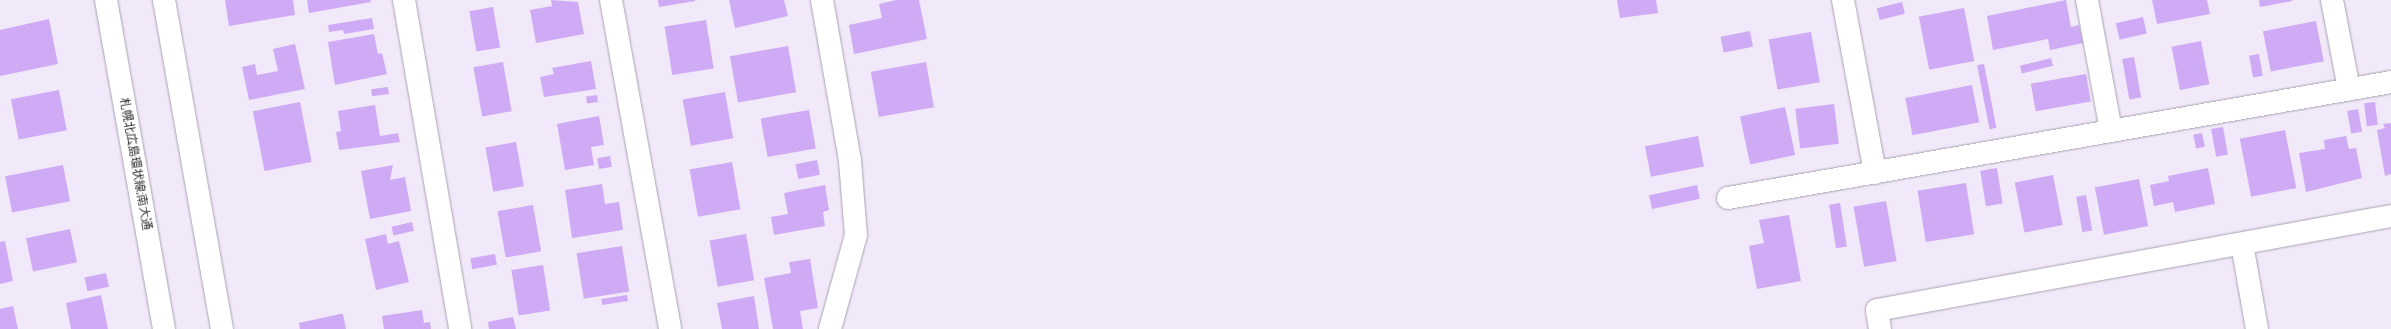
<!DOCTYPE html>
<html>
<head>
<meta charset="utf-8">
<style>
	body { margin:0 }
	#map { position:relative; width:2391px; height:329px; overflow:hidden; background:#f1e9fa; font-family:"Sofia Sans Condensed","Noto Sans JP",sans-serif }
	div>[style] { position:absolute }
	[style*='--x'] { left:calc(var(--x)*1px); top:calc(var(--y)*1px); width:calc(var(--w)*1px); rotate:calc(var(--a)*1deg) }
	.building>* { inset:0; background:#cfabf5; transform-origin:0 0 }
	.roads { filter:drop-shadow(0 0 1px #a8a2b1) drop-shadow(0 0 1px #a8a2b1) }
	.minor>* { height:22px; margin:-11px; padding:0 11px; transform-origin:11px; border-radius:11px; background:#fff }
	.primary>* { height:22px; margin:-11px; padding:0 11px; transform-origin:11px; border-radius:11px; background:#fff }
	span { translate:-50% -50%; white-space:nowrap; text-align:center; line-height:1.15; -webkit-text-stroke:3px #fff; paint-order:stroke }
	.street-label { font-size:12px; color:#2e2c32 }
</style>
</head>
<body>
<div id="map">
	<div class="building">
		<i style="clip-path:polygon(225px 0,293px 0,295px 15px,229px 26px)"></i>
		<i style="clip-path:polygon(307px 0,370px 0,371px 2px,309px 13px)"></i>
		<i style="clip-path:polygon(551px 0,578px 2px,584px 34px,536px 43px,530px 10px,552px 6px)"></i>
		<i style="clip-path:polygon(658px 0,695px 0,695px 1px,659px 7px)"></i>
		<i style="clip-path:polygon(729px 0,784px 0,788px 16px,735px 28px)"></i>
		<i style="clip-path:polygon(896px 0,919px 0,927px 39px,854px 54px,849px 25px,882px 18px,879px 4px)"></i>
		<i style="clip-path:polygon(1617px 0,1656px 0,1658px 13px,1620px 18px)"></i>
		<i style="clip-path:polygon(2066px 0,2071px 27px,2079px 25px,2083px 43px,2050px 50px,2048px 39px,1993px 50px,1987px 16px)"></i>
		<i style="clip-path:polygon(2152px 0,2207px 0,2210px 14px,2157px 24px)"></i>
		<i style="clip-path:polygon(2259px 0,2292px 0,2292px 1px,2260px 7px)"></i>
		<i style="left:1902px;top:2px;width:12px;height:26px;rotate:76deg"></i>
		<i style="left:493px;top:7px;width:41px;height:24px;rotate:80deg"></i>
		<i style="left:1964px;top:8px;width:54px;height:46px;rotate:79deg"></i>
		<i style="left:2143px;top:17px;width:17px;height:28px;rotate:77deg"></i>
		<i style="clip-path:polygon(372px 18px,374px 29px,344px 34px,343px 30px,329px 32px,328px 25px)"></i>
		<i style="clip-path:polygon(49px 19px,58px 64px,0 76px,0 30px)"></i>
		<i style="left:706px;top:20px;width:49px;height:42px;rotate:81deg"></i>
		<i style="left:2316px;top:21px;width:41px;height:54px;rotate:79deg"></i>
		<i style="left:1750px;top:31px;width:16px;height:30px;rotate:79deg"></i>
		<i style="left:1811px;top:32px;width:51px;height:43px;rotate:80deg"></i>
		<i style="clip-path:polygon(374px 34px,378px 54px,382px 53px,387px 74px,335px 85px,328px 42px)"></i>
		<i style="left:2201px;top:41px;width:44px;height:30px;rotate:79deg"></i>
		<i style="clip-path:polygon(295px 44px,305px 89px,249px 100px,242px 67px,255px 64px,257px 75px,278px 71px,273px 49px)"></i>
		<i style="left:788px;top:46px;width:47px;height:59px;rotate:80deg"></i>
		<i style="left:2259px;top:54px;width:22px;height:10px;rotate:80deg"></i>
		<i style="left:2134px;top:57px;width:41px;height:12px;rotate:80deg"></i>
		<i style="left:2051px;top:58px;width:8px;height:32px;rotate:76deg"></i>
		<i style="clip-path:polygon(591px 61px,596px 89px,544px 97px,540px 77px,554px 74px,552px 68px)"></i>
		<i style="left:503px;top:62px;width:50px;height:30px;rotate:80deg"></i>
		<i style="left:926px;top:62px;width:46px;height:56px;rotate:80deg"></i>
		<i style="left:1984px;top:64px;width:65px;height:7px;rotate:79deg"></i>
		<i style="left:2086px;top:74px;width:28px;height:56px;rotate:80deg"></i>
		<i style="left:1972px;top:85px;width:38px;height:68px;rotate:79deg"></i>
		<i style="left:388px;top:87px;width:7px;height:17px;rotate:82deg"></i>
		<i style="left:59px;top:90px;width:41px;height:49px;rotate:79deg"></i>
		<i style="left:725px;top:92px;width:47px;height:43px;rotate:80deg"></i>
		<i style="left:597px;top:95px;width:7px;height:11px;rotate:82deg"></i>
		<i style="left:300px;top:102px;width:61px;height:48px;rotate:79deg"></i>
		<i style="left:2375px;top:102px;width:23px;height:11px;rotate:83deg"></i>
		<i style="left:1834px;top:104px;width:40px;height:39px;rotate:83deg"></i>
		<i style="clip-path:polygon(375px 105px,380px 136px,398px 133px,400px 142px,339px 150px,336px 132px,341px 131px,338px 111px)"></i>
		<i style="left:1785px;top:107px;width:49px;height:46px;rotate:78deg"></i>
		<i style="left:2358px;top:109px;width:23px;height:11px;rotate:80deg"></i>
		<i style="left:809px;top:110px;width:39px;height:49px;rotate:80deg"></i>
		<i style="clip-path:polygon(599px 116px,604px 145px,591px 147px,594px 165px,565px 170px,557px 124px)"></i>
		<i style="clip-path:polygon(2391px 123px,2391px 174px,2385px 176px,2377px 130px,2385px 128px,2383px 124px)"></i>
		<i style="left:2223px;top:127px;width:28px;height:12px;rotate:80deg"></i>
		<i style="left:2285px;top:130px;width:59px;height:46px;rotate:79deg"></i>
		<i style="left:2202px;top:133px;width:14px;height:9px;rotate:78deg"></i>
		<i style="left:1698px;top:136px;width:31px;height:54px;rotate:79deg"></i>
		<i style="clip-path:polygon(2346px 136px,2349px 149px,2356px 148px,2362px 178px,2306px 192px,2299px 153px,2325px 149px,2324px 140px)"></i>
		<i style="left:516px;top:142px;width:45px;height:31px;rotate:80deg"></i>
		<i style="left:610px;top:156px;width:11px;height:13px;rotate:80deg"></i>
		<i style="left:817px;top:160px;width:15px;height:22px;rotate:79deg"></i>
		<i style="left:732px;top:162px;width:48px;height:43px;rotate:80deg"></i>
		<i style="left:63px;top:165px;width:37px;height:59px;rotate:79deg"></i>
		<i style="clip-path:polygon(393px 165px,390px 180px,405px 177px,411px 211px,370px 219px,361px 171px)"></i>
		<i style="left:1997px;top:168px;width:36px;height:17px;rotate:81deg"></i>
		<i style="clip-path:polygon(2208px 168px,2215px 204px,2175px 212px,2173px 202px,2154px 206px,2150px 185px,2169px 181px,2168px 176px)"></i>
		<i style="left:2053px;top:175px;width:51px;height:39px;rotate:79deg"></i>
		<i style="left:2139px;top:179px;width:48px;height:45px;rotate:79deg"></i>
		<i style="left:1966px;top:183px;width:52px;height:49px;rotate:81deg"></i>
		<i style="clip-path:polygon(602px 184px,605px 204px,619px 202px,623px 230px,572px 238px,565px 190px)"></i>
		<i style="clip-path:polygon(825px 185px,829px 210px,823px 212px,825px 226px,774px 235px,771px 217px,788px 214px,784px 193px)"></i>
		<i style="left:1697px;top:185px;width:14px;height:49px;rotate:78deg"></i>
		<i style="left:2086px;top:195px;width:36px;height:10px;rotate:80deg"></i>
		<i style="left:1886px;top:201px;width:61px;height:33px;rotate:80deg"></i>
		<i style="left:1840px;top:203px;width:44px;height:11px;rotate:81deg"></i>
		<i style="left:533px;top:205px;width:47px;height:36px;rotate:80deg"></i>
		<i style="clip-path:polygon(1789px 215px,1801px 281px,1757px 289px,1749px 246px,1764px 243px,1759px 220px)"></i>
		<i style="left:412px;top:222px;width:9px;height:21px;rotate:77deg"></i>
		<i style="left:70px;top:229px;width:34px;height:45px;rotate:78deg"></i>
		<i style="clip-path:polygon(386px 234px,388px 244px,399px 241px,409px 282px,376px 290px,365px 239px)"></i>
		<i style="left:746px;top:234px;width:47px;height:37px;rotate:80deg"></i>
		<i style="clip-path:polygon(5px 241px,13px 281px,0 284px,0 242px)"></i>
		<i style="left:622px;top:246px;width:46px;height:46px;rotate:81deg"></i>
		<i style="left:495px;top:254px;width:11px;height:25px;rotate:80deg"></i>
		<i style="clip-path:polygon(810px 259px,818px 308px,800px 311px,803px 329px,773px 329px,764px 278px,791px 273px,789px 262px)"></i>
		<i style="left:543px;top:265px;width:46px;height:32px;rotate:81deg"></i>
		<i style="left:106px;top:273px;width:14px;height:22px;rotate:78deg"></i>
		<i style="clip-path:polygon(101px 295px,108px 329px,71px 329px,66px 303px)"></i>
		<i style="left:627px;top:295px;width:6px;height:26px;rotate:81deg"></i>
		<i style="clip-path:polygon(754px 296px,759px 329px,722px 329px,717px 303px)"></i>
		<i style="clip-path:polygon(13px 306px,18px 329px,0 329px,0 309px)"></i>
		<i style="clip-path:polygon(422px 310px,424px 323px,430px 322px,431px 329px,384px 329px,382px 316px)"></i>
		<i style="clip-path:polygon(340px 314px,343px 314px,346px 329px,300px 329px,299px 323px)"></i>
		<i style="clip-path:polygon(513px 317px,516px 329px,489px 329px,488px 322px)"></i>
	</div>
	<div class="roads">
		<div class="minor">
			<i style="--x:404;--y:0;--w:334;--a:80.3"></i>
			<i style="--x:611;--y:0;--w:334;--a:79.8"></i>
			<i style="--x:822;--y:0;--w:163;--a:80.1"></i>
			<i style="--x:850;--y:161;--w:74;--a:85.4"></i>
			<i style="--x:856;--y:235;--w:98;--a:105.5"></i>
			<i style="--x:1843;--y:0;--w:176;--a:79.5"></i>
			<i style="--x:2087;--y:0;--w:133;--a:79.6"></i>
			<i style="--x:2332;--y:0;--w:91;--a:79.2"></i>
			<i style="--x:1728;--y:198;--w:673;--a:-9.92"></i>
			<i style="--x:2242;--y:244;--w:86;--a:80"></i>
			<i style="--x:1880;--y:329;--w:19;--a:-99"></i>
			<i style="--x:1877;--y:310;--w:523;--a:-10.36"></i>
		</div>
		<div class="primary">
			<i style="--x:106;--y:0;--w:334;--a:80"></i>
			<i style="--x:164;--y:0;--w:334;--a:80"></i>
		</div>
	</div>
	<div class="street-label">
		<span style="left:135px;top:164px;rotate:80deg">札幌北広島環状線;南大通</span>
	</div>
</div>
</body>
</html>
